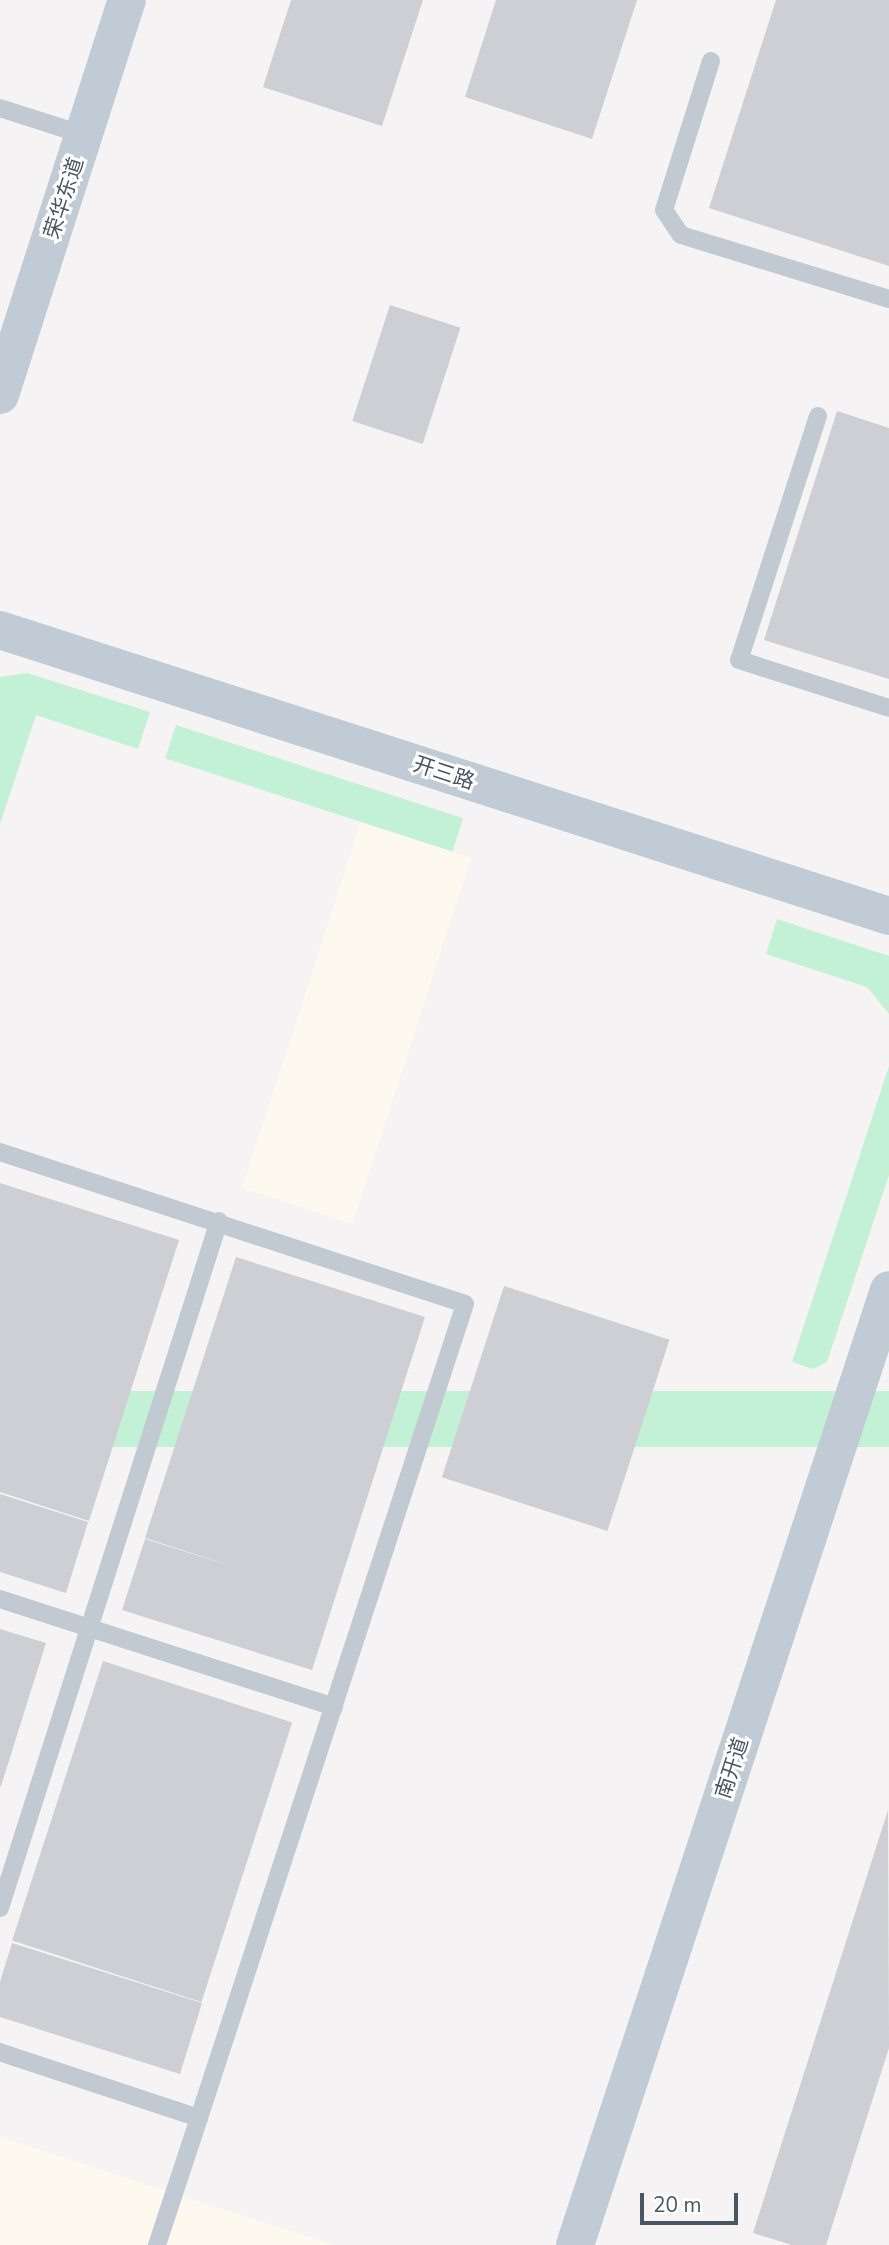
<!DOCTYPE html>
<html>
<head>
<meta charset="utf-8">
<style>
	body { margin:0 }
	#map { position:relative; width:889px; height:2245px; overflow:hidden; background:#f5f3f3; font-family:"Nunito Sans","Noto Sans SC",sans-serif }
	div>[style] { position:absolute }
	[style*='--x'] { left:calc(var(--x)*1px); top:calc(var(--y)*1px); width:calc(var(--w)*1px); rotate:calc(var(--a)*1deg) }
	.commercial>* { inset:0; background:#fdf9ef; transform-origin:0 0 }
	.green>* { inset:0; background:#c3f1d5; transform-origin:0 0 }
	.building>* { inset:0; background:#cdcfd5; transform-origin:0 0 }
	.lane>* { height:18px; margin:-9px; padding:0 9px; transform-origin:9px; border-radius:9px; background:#c1cad2 }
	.secondary>* { height:38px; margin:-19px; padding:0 19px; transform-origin:19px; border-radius:19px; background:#c1cbd6 }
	span { translate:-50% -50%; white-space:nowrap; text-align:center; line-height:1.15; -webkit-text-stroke:6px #fff; paint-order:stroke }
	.street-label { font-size:21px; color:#4a5661 }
	.scale { position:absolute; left:640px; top:2193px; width:98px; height:32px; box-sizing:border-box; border:4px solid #4a5661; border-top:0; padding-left:9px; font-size:21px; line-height:24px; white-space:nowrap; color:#4a5661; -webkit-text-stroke:5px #fff; paint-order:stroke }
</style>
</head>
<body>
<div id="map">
	<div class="commercial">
		<i style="left:361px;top:822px;width:116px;height:385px;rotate:18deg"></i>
		<i style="clip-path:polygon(0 2137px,241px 2215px,335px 2245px,0 2245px)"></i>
	</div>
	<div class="green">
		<i style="clip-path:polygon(27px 673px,150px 712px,138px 749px,36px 715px,0 824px,0 677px)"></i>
		<i style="left:176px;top:725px;width:302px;height:35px;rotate:18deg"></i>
		<i style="clip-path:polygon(777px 919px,889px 956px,889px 1014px,867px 987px,766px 954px)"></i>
		<i style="clip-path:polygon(889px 1066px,889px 1175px,827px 1362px,813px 1369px,792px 1362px)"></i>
		<i style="left:889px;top:1391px;width:56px;height:898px;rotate:90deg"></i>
	</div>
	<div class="building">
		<i style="clip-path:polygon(291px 0,423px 0,382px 126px,263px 87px)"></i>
		<i style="clip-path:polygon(496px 0,637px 0,592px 139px,465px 97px)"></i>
		<i style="clip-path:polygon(776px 0,889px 0,889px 266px,709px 208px)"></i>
		<i style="left:390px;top:305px;width:74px;height:122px;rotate:18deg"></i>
		<i style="clip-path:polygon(837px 411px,889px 428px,889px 679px,764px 640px)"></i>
		<i style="clip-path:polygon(0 1183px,179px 1240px,89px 1521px,0 1492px)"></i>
		<i style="clip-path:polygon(236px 1257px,425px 1317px,312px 1670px,122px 1610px,145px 1539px,250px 1572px,145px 1538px)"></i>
		<i style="left:504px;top:1286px;width:174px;height:201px;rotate:18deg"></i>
		<i style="clip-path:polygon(0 1494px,88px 1522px,66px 1593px,0 1572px)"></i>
		<i style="clip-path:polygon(0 1629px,46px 1643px,1px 1786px,0 1786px)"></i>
		<i style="left:103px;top:1661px;width:199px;height:294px;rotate:18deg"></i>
		<i style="clip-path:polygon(888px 1810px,889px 2048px,826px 2245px,792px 2245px,753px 2233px)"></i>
		<i style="clip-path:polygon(12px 1943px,202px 2003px,180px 2074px,0 2017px,0 1982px)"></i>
	</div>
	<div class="lane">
		<i style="--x:711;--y:61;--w:156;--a:107.5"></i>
		<i style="--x:664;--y:210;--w:30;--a:56"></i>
		<i style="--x:681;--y:235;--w:218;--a:17.1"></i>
		<i style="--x:0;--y:108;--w:88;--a:17.8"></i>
		<i style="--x:818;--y:416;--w:256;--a:107.9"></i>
		<i style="--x:739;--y:660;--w:157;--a:17.7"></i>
		<i style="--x:0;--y:1152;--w:489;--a:18.1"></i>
		<i style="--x:465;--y:1304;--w:856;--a:108.1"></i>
		<i style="--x:199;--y:2118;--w:210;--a:-161.7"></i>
		<i style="--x:0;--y:1599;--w:351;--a:17.9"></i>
		<i style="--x:0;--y:1908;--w:721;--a:-72.32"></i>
		<i style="--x:157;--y:2245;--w:134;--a:-71.7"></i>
	</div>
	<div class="secondary">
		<i style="--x:0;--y:395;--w:415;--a:-72.2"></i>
		<i style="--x:0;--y:630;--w:934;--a:17.83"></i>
		<i style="--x:575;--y:2245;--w:1005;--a:-71.8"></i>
	</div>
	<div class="street-label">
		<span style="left:64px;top:198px;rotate:-72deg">荣华东道</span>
		<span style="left:444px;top:773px;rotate:18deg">开三路</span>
		<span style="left:732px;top:1768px;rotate:-72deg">南开道</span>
	</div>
	<div class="scale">20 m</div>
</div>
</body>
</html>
